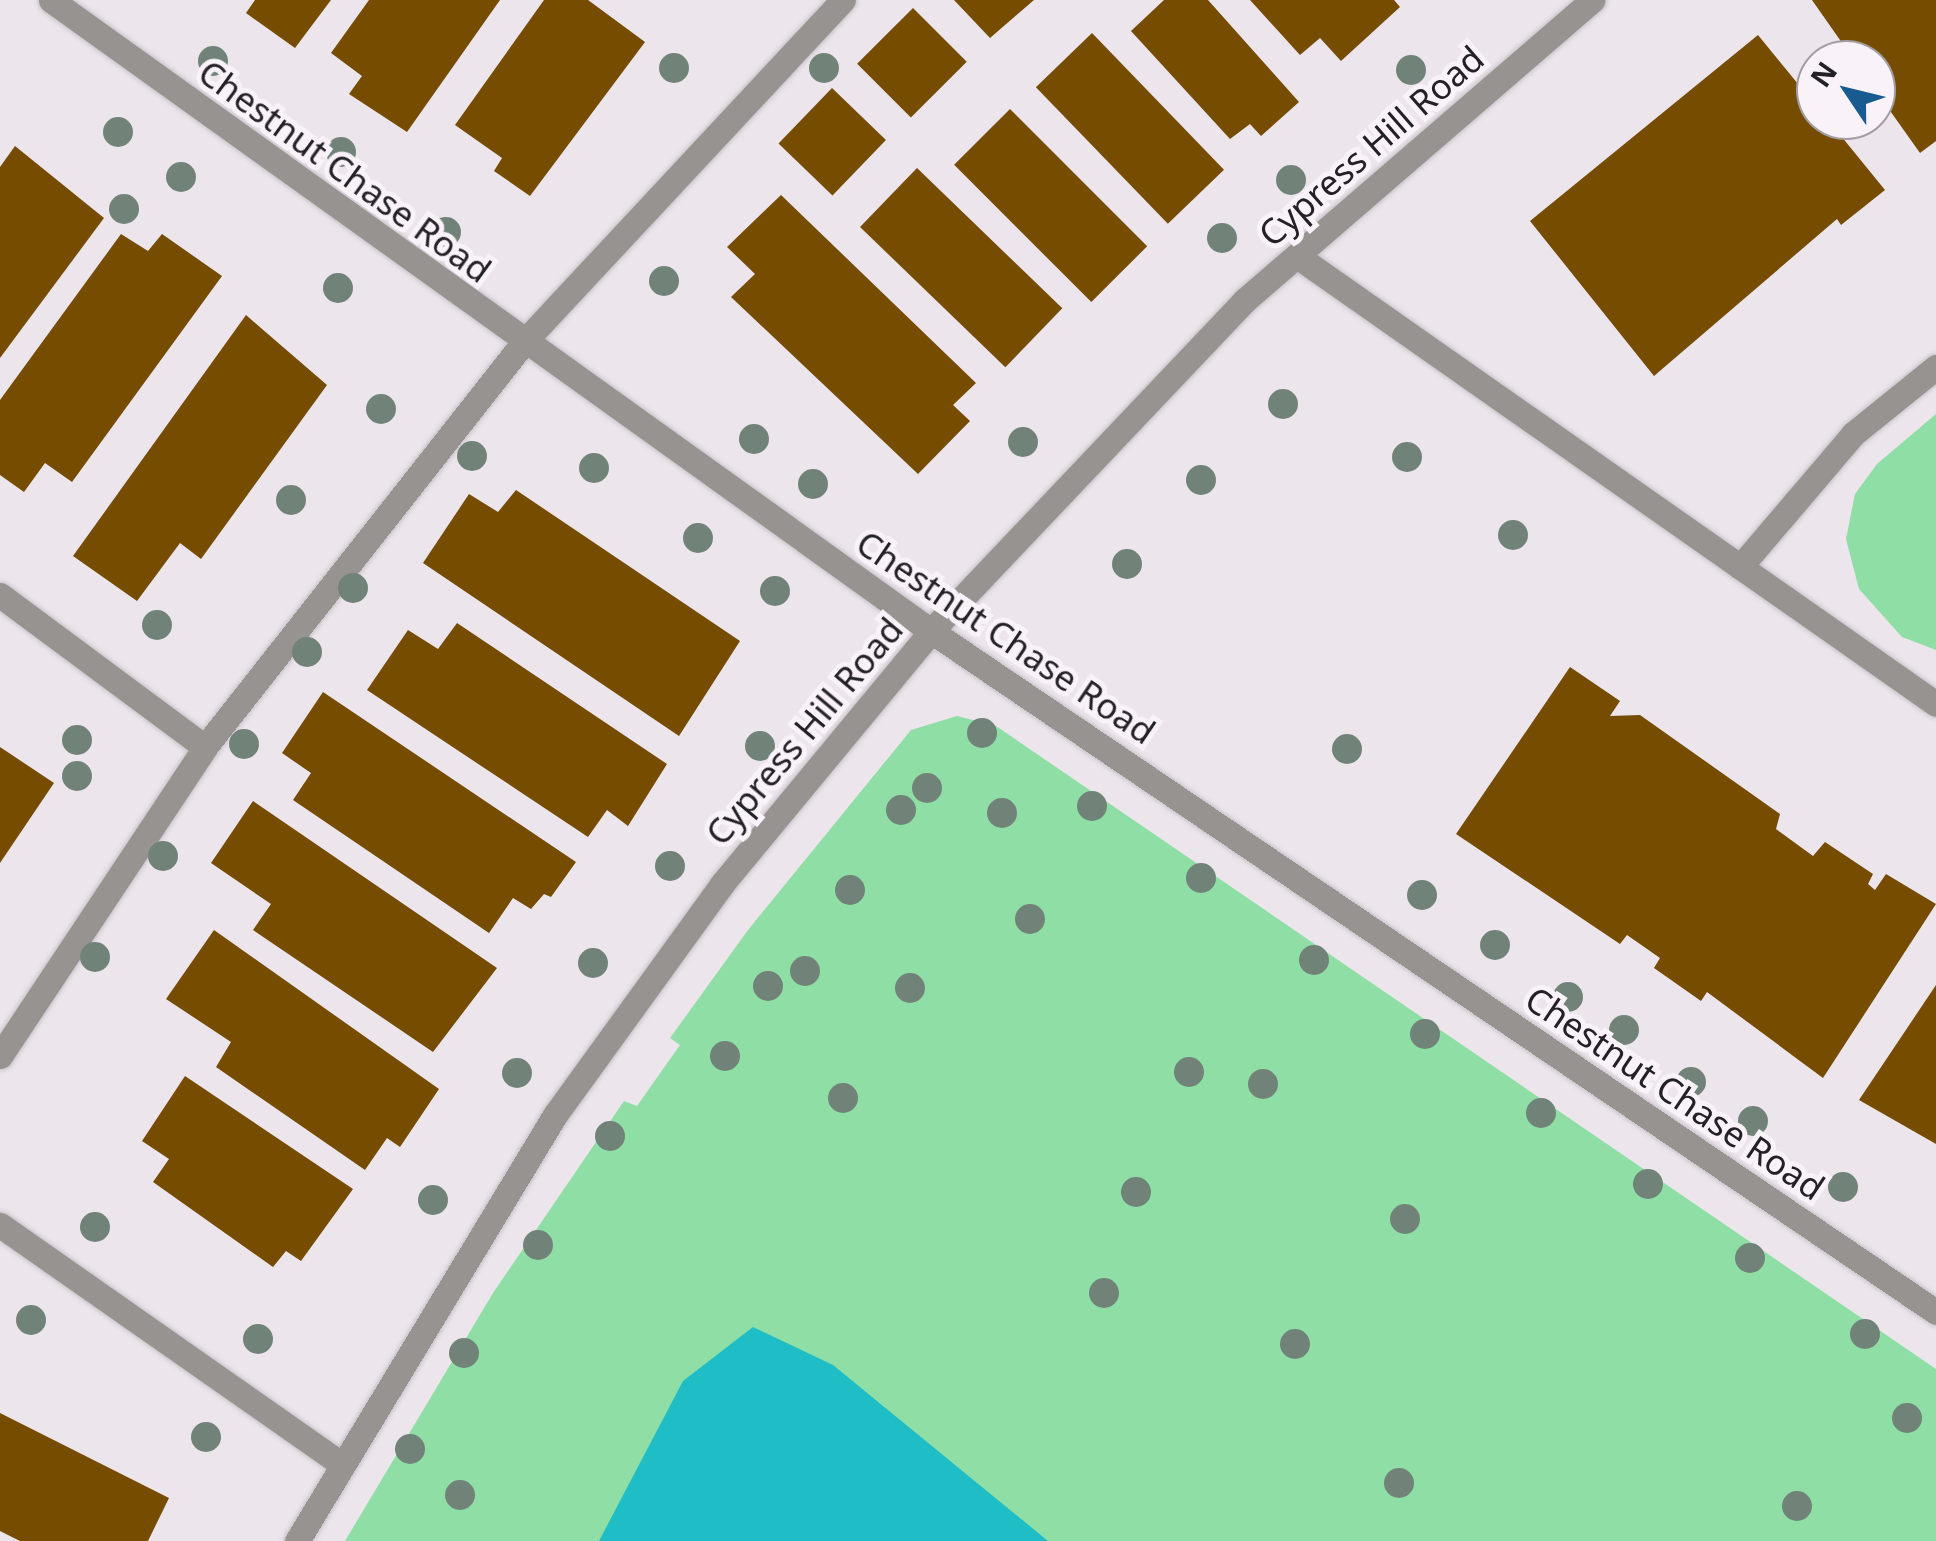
<!DOCTYPE html>
<html>
<head>
<meta charset="utf-8">
<style>
	body { margin:0 }
	#map { position:relative; width:1936px; height:1541px; overflow:hidden; background:#ece5ec; font-family:"Noto Sans",sans-serif }
	div>[style] { position:absolute }
	[style*='--x'] { left:calc(var(--x)*1px); top:calc(var(--y)*1px); width:calc(var(--w)*1px); rotate:calc(var(--a)*1deg) }
	.green>* { inset:0; background:#8fdea5 }
	.water>* { inset:0; background:#1fbdc6 }
	.building>* { inset:0; background:#754c00; transform-origin:0 0 }
	.roads { filter:drop-shadow(0 0 2px #c8c2c8) drop-shadow(0 0 2px #c8c2c8) }
	.service>* { height:25px; margin:-12.5px; padding:0 12.5px; transform-origin:12.5px; border-radius:12.5px; background:#969390 }
	.minor>* { height:25px; margin:-12.5px; padding:0 12.5px; transform-origin:12.5px; border-radius:12.5px; background:#969390 }
	.trees>* { width:30px; height:30px; margin:-15px; border-radius:50%; background:#718378 }
	span { translate:-50% -50%; white-space:nowrap; text-align:center; line-height:1.15; -webkit-text-stroke:10px #f9f2f9; paint-order:stroke }
	.street-label { font-size:35px; color:#232123 }
	.north { position:absolute; left:1796px; top:40px; width:100px; height:100px; box-sizing:border-box; background:#f9f2f9; border:2px solid #a39ea3; border-radius:50%; rotate:305deg; font-size:28px; font-weight:700; line-height:40px; text-align:center; color:#232123 }
	.north::after { content:''; display:block; margin:auto; width:35px; height:45px; background:#185b90; clip-path:polygon(50% 0,100% 100%,50% 72%,0 100%) }
</style>
</head>
<body>
<div id="map">
	<div class="green">
		<i style="clip-path:polygon(1936px 414px,1936px 650px,1902px 637px,1859px 589px,1846px 539px,1855px 494px,1877px 464px)"></i>
		<i style="clip-path:polygon(957px 716px,996px 726px,1936px 1369px,1936px 1541px,345px 1541px,493px 1293px,624px 1101px,637px 1106px,680px 1045px,670px 1038px,748px 930px,911px 730px)"></i>
	</div>
	<div class="water">
		<i style="clip-path:polygon(753px 1327px,833px 1365px,1048px 1541px,599px 1541px,683px 1381px)"></i>
	</div>
	<div class="building">
		<i style="clip-path:polygon(255px 0,331px 0,295px 48px,246px 13px)"></i>
		<i style="clip-path:polygon(369px 0,500px 0,407px 132px,349px 94px,362px 76px,331px 53px)"></i>
		<i style="clip-path:polygon(544px 0,588px 0,645px 42px,530px 196px,494px 171px,502px 158px,455px 125px)"></i>
		<i style="clip-path:polygon(954px 0,1034px 0,990px 38px)"></i>
		<i style="clip-path:polygon(1164px 0,1208px 0,1299px 102px,1261px 136px,1250px 124px,1230px 139px,1131px 31px)"></i>
		<i style="clip-path:polygon(1250px 0,1394px 0,1400px 7px,1341px 61px,1320px 38px,1300px 55px)"></i>
		<i style="clip-path:polygon(1812px 0,1936px 0,1936px 141px,1920px 153px,1876px 91px,1876px 60px,1854px 60px)"></i>
		<i style="left:913px;top:8px;width:76px;height:79px;rotate:45deg"></i>
		<i style="left:1092px;top:33px;width:190px;height:78px;rotate:46deg"></i>
		<i style="clip-path:polygon(1758px 35px,1816px 106px,1816px 120px,1828px 120px,1885px 190px,1841px 225px,1837px 219px,1654px 376px,1530px 221px)"></i>
		<i style="left:832px;top:88px;width:75px;height:77px;rotate:44deg"></i>
		<i style="left:1010px;top:109px;width:194px;height:79px;rotate:45deg"></i>
		<i style="clip-path:polygon(15px 146px,104px 218px,0 358px,0 167px)"></i>
		<i style="left:917px;top:168px;width:202px;height:82px;rotate:44deg"></i>
		<i style="clip-path:polygon(781px 195px,976px 383px,953px 405px,970px 421px,918px 474px,731px 297px,755px 274px,727px 247px)"></i>
		<i style="clip-path:polygon(121px 234px,148px 251px,162px 234px,222px 276px,72px 482px,45px 463px,24px 492px,0 475px,0 400px)"></i>
		<i style="clip-path:polygon(246px 315px,327px 385px,201px 559px,180px 543px,137px 601px,73px 556px)"></i>
		<i style="clip-path:polygon(516px 490px,740px 641px,679px 736px,423px 563px,469px 494px,498px 512px)"></i>
		<i style="clip-path:polygon(457px 623px,667px 764px,628px 826px,607px 810px,588px 837px,367px 690px,408px 630px,438px 649px)"></i>
		<i style="clip-path:polygon(1570px 667px,1620px 701px,1610px 716px,1640px 715px,1780px 814px,1776px 829px,1813px 856px,1825px 842px,1873px 874px,1868px 884px,1875px 890px,1886px 874px,1936px 904px,1823px 1078px,1707px 992px,1701px 1001px,1654px 968px,1660px 958px,1627px 935px,1620px 944px,1456px 834px)"></i>
		<i style="clip-path:polygon(323px 692px,576px 862px,551px 897px,544px 894px,531px 909px,513px 898px,489px 933px,293px 800px,311px 773px,282px 753px)"></i>
		<i style="clip-path:polygon(0 747px,54px 783px,0 863px)"></i>
		<i style="clip-path:polygon(253px 801px,497px 968px,433px 1052px,253px 930px,271px 904px,211px 863px)"></i>
		<i style="clip-path:polygon(214px 930px,439px 1089px,400px 1147px,387px 1138px,365px 1170px,216px 1067px,231px 1042px,166px 999px)"></i>
		<i style="clip-path:polygon(1936px 985px,1936px 1144px,1859px 1100px)"></i>
		<i style="clip-path:polygon(185px 1076px,353px 1189px,301px 1261px,286px 1251px,273px 1267px,153px 1182px,169px 1159px,142px 1141px)"></i>
		<i style="clip-path:polygon(0 1413px,169px 1498px,148px 1541px,20px 1541px,0 1531px)"></i>
	</div>
	<div class="roads">
		<div class="service">
			<i style="--x:1297;--y:256;--w:780;--a:35.03"></i>
			<i style="--x:1740;--y:567;--w:175;--a:-49.6"></i>
			<i style="--x:1853;--y:434;--w:107;--a:-38.9"></i>
			<i style="--x:0;--y:595;--w:255;--a:36.6"></i>
			<i style="--x:0;--y:1056;--w:371;--a:-56.4"></i>
			<i style="--x:205;--y:747;--w:514;--a:-51.79"></i>
			<i style="--x:523;--y:343;--w:469;--a:-47"></i>
		</div>
		<div class="minor">
			<i style="--x:51;--y:0;--w:1083;--a:35.64"></i>
			<i style="--x:931;--y:631;--w:1214;--a:34.12"></i>
			<i style="--x:0;--y:1225;--w:414;--a:35"></i>
			<i style="--x:297;--y:1541;--w:498;--a:-58.8"></i>
			<i style="--x:555;--y:1115;--w:285;--a:-54.1"></i>
			<i style="--x:722;--y:884;--w:328;--a:-50.4"></i>
			<i style="--x:931;--y:631;--w:456;--a:-46.5"></i>
			<i style="--x:1245;--y:300;--w:459;--a:-40.8"></i>
		</div>
	</div>
	<div class="trees">
		<i style="left:213px;top:61px"></i>
		<i style="left:674px;top:68px"></i>
		<i style="left:824px;top:68px"></i>
		<i style="left:1411px;top:70px"></i>
		<i style="left:118px;top:132px"></i>
		<i style="left:341px;top:152px"></i>
		<i style="left:181px;top:177px"></i>
		<i style="left:1291px;top:180px"></i>
		<i style="left:124px;top:209px"></i>
		<i style="left:446px;top:232px"></i>
		<i style="left:1222px;top:238px"></i>
		<i style="left:664px;top:281px"></i>
		<i style="left:338px;top:288px"></i>
		<i style="left:1283px;top:404px"></i>
		<i style="left:381px;top:409px"></i>
		<i style="left:754px;top:439px"></i>
		<i style="left:1023px;top:442px"></i>
		<i style="left:472px;top:456px"></i>
		<i style="left:1407px;top:457px"></i>
		<i style="left:594px;top:468px"></i>
		<i style="left:1201px;top:480px"></i>
		<i style="left:813px;top:484px"></i>
		<i style="left:291px;top:500px"></i>
		<i style="left:1513px;top:535px"></i>
		<i style="left:698px;top:538px"></i>
		<i style="left:1127px;top:564px"></i>
		<i style="left:353px;top:588px"></i>
		<i style="left:775px;top:591px"></i>
		<i style="left:157px;top:625px"></i>
		<i style="left:307px;top:652px"></i>
		<i style="left:982px;top:733px"></i>
		<i style="left:77px;top:740px"></i>
		<i style="left:244px;top:744px"></i>
		<i style="left:760px;top:746px"></i>
		<i style="left:1347px;top:749px"></i>
		<i style="left:77px;top:776px"></i>
		<i style="left:927px;top:788px"></i>
		<i style="left:1092px;top:806px"></i>
		<i style="left:901px;top:810px"></i>
		<i style="left:1002px;top:813px"></i>
		<i style="left:163px;top:856px"></i>
		<i style="left:670px;top:866px"></i>
		<i style="left:1201px;top:878px"></i>
		<i style="left:850px;top:890px"></i>
		<i style="left:1422px;top:895px"></i>
		<i style="left:1030px;top:919px"></i>
		<i style="left:1495px;top:945px"></i>
		<i style="left:95px;top:957px"></i>
		<i style="left:1314px;top:960px"></i>
		<i style="left:593px;top:963px"></i>
		<i style="left:805px;top:971px"></i>
		<i style="left:768px;top:986px"></i>
		<i style="left:910px;top:988px"></i>
		<i style="left:1568px;top:997px"></i>
		<i style="left:1624px;top:1030px"></i>
		<i style="left:1425px;top:1034px"></i>
		<i style="left:725px;top:1056px"></i>
		<i style="left:1189px;top:1072px"></i>
		<i style="left:517px;top:1073px"></i>
		<i style="left:1691px;top:1082px"></i>
		<i style="left:1263px;top:1084px"></i>
		<i style="left:843px;top:1098px"></i>
		<i style="left:1541px;top:1113px"></i>
		<i style="left:1753px;top:1121px"></i>
		<i style="left:610px;top:1136px"></i>
		<i style="left:1648px;top:1184px"></i>
		<i style="left:1843px;top:1187px"></i>
		<i style="left:1136px;top:1192px"></i>
		<i style="left:433px;top:1200px"></i>
		<i style="left:1405px;top:1219px"></i>
		<i style="left:95px;top:1227px"></i>
		<i style="left:538px;top:1245px"></i>
		<i style="left:1750px;top:1258px"></i>
		<i style="left:1104px;top:1293px"></i>
		<i style="left:31px;top:1320px"></i>
		<i style="left:1865px;top:1334px"></i>
		<i style="left:258px;top:1339px"></i>
		<i style="left:1295px;top:1344px"></i>
		<i style="left:464px;top:1353px"></i>
		<i style="left:1907px;top:1418px"></i>
		<i style="left:206px;top:1437px"></i>
		<i style="left:410px;top:1449px"></i>
		<i style="left:1399px;top:1483px"></i>
		<i style="left:460px;top:1495px"></i>
		<i style="left:1797px;top:1506px"></i>
	</div>
	<div class="street-label">
		<span style="left:1371px;top:146px;rotate:-41deg">Cypress Hill Road</span>
		<span style="left:345px;top:171px;rotate:36deg">Chestnut Chase Road</span>
		<span style="left:1006px;top:637px;rotate:34deg">Chestnut Chase Road</span>
		<span style="left:804px;top:731px;rotate:-50deg">Cypress Hill Road</span>
		<span style="left:1675px;top:1093px;rotate:34deg">Chestnut Chase Road</span>
	</div>
	<div class="north">N</div>
</div>
</body>
</html>
